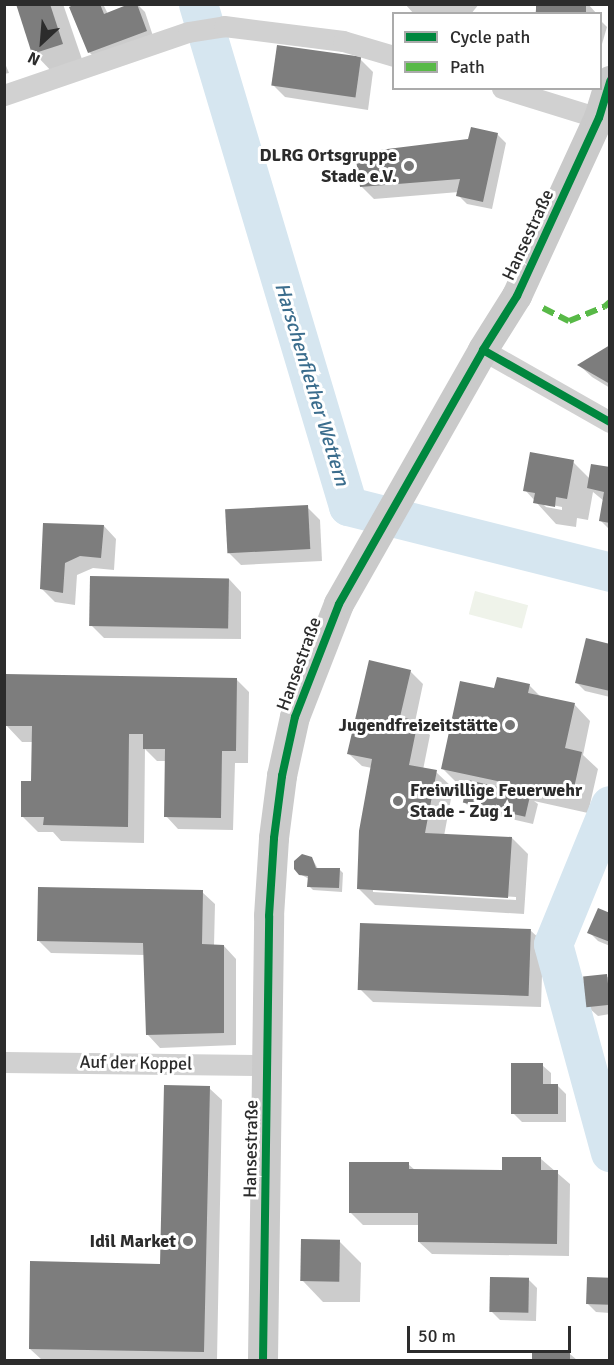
<!DOCTYPE html>
<html>
<head>
<meta charset="utf-8">
<style>
	body { margin:0 }
	#map { position:relative; width:614px; height:1365px; overflow:hidden; background:#fff; font-family:Signika,sans-serif }
	div>[style] { position:absolute }
	[style*='--x'] { left:calc(var(--x)*1px); top:calc(var(--y)*1px); width:calc(var(--w)*1px); rotate:calc(var(--a)*1deg) }
	.green>* { inset:0; background:#eff3ea; transform-origin:0 0 }
	.shadow>* { inset:0; background:#0003 }
	.river>* { height:39px; margin:-19.5px; padding:0 19.5px; transform-origin:19.5px; border-radius:19.5px; background:#d6e6f0 }
	.building>* { inset:0; background:#7d7d7d; transform-origin:0 0 }
	.street>* { height:21px; margin:-10.5px; padding:0 10.5px; transform-origin:10.5px; border-radius:10.5px; background:#d1d1d1 }
	.secondary>* { height:30px; margin:-15px; padding:0 15px; transform-origin:15px; border-radius:15px; background:#cacaca }
	.quiet>* { height:6px; margin-top:-3px; transform-origin:0; background:repeating-linear-gradient(90deg,#58b947 0 12px,transparent 0 18px) }
	.cycleway>* { height:8px; margin:-4px; padding:0 4px; transform-origin:4px; border-radius:4px; background:#00873e }
	.dots>* { width:16px; height:16px; translate:-50% -50%; box-sizing:border-box; border:3px solid #fff; border-radius:50% }
	span { translate:-50% -50%; white-space:nowrap; text-align:center; line-height:1.15; -webkit-text-stroke:6px #fff; paint-order:stroke }
	.poi-label { font-size:18px; color:#2c2c2c; font-weight:700 }
	.right { translate:-100% -50%; text-align:right }
	.left { translate:0 -50%; text-align:left }
	.street-label { font-size:18px; color:#2c2c2c }
	.water-label { font-size:20px; color:#3b6d8d; font-style:italic }
	.frame { position:absolute; inset:0; border:6px solid #2c2c2c; pointer-events:none }
	.legend { position:absolute; left:392px; top:12px; width:210px; height:78px; box-sizing:border-box; background:#fff; border:2px solid #ababab; margin:0; padding:8px 10px; list-style:none; font-size:18px; color:#2c2c2c }
	.legend li { display:flex; align-items:center; gap:12px; height:30px }
	.legend b { width:30px; border:2px solid #ababab }
	.north { position:absolute; left:12px; top:12px; width:60px; height:60px; -webkit-text-stroke:4px #fff; paint-order:stroke; rotate:206deg; font-size:16px; font-weight:700; line-height:24px; text-align:center; color:#2c2c2c }
	.north::after { content:''; display:block; margin:auto; width:21px; height:27px; background:#2c2c2c; clip-path:polygon(50% 0,100% 100%,50% 72%,0 100%) }
	.scale { position:absolute; left:407px; top:1326px; width:164px; height:27px; box-sizing:border-box; border:3px solid #2c2c2c; border-top:0; padding-left:8px; font-size:18px; line-height:21px; white-space:nowrap; color:#2c2c2c; -webkit-text-stroke:4px #fff; paint-order:stroke }
</style>
</head>
<body>
<div id="map">
	<div class="green">
		<i style="left:475px;top:591px;width:55px;height:24px;rotate:15deg"></i>
	</div>
	<div class="shadow">
		<i style="clip-path:polygon(18px 4px,63px 4px,84px 65px,55px 75px,34px 53px)"></i>
		<i style="clip-path:polygon(79px 4px,103px 4px,108px 14px,137px 4px,145px 12px,154px 39px,98px 61px,89px 52px)"></i>
		<i style="clip-path:polygon(405px 4px,479px 4px,471px 14px,414px 14px)"></i>
		<i style="clip-path:polygon(537px 4px,588px 4px,597px 14px,535px 14px)"></i>
		<i style="clip-path:polygon(600px 20px,607px 27px,602px 44px,600px 44px)"></i>
		<i style="clip-path:polygon(360px 59px,373px 72px,368px 110px,285px 97px,272px 84px)"></i>
		<i style="clip-path:polygon(4px 61px,9px 73px,4px 74px)"></i>
		<i style="clip-path:polygon(497px 134px,506px 143px,492px 209px,467px 204px,458px 195px,459px 192px,374px 199px,361px 186px,468px 141px)"></i>
		<i style="clip-path:polygon(610px 347px,610px 388px,592px 377px,579px 365px)"></i>
		<i style="clip-path:polygon(evenodd,573px 462px,590px 479px,610px 469px,610px 530px,600px 520px,604px 501px,593px 492px,588px 520px,577px 518px,576px 527px,556px 524px,525px 490px,573px 462px,542px 503px,562px 507px,562px 510px,546px 507px,542px 503px)"></i>
		<i style="clip-path:polygon(307px 507px,320px 520px,322px 561px,241px 565px,228px 552px)"></i>
		<i style="clip-path:polygon(44px 524px,104px 526px,116px 539px,114px 570px,93px 568px,77px 575px,75px 605px,55px 602px,42px 589px)"></i>
		<i style="clip-path:polygon(229px 579px,241px 592px,241px 639px,104px 638px,91px 625px)"></i>
		<i style="clip-path:polygon(610px 646px,610px 697px,585px 691px,577px 683px)"></i>
		<i style="clip-path:polygon(evenodd,410px 671px,423px 684px,415px 722px,430px 735px,423px 770px,436px 772px,453px 788px,444px 836px,512px 838px,528px 854px,524px 914px,375px 905px,359px 889px,372px 768px,362px 766px,349px 754px,410px 671px,373px 889px,516px 897px,516px 900px,373px 892px,373px 889px)"></i>
		<i style="clip-path:polygon(237px 680px,249px 692px,248px 763px,235px 763px,233px 830px,178px 829px,166px 816px,167px 761px,157px 761px,145px 749px,144px 843px,61px 841px,53px 832px,38px 832px,22px 816px,33px 783px,34px 742px,22px 742px,6px 725px)"></i>
		<i style="clip-path:polygon(529px 685px,541px 697px,574px 704px,590px 721px,583px 755px,598px 769px,588px 813px,534px 801px,538px 804px,533px 824px,473px 810px,464px 802px,468px 786px,458px 784px,442px 768px,495px 690px)"></i>
		<i style="clip-path:polygon(313px 860px,318px 869px,339px 869px,343px 873px,342px 892px,313px 890px,309px 886px,309px 879px,300px 874px)"></i>
		<i style="clip-path:polygon(202px 892px,215px 904px,214px 946px,224px 946px,236px 959px,236px 1045px,160px 1048px,148px 1035px,145px 955px,51px 953px,38px 940px)"></i>
		<i style="clip-path:polygon(610px 915px,610px 946px,598px 941px,589px 932px)"></i>
		<i style="clip-path:polygon(530px 930px,543px 942px,541px 1007px,373px 1002px,360px 989px)"></i>
		<i style="clip-path:polygon(606px 976px,610px 979px,610px 1014px,598px 1016px,589px 1008px)"></i>
		<i style="clip-path:polygon(542px 1065px,551px 1073px,551px 1085px,557px 1085px,566px 1094px,566px 1122px,522px 1122px,513px 1113px)"></i>
		<i style="clip-path:polygon(209px 1088px,222px 1100px,217px 1360px,42px 1360px,30px 1349px,161px 1265px)"></i>
		<i style="clip-path:polygon(541px 1159px,570px 1184px,569px 1256px,432px 1254px,419px 1242px,420px 1225px,363px 1225px,350px 1212px,408px 1164px,415px 1170px,503px 1171px)"></i>
		<i style="clip-path:polygon(339px 1241px,361px 1263px,360px 1302px,323px 1302px,302px 1280px)"></i>
		<i style="clip-path:polygon(528px 1279px,537px 1288px,536px 1321px,500px 1320px,491px 1311px)"></i>
		<i style="clip-path:polygon(610px 1279px,610px 1313px,596px 1312px,588px 1304px)"></i>
		<i style="clip-path:polygon(534px 1351px,570px 1354px,577px 1360px,533px 1360px)"></i>
	</div>
	<div class="river">
		<i style="--x:198;--y:4;--w:524;--a:73.36"></i>
		<i style="--x:348;--y:506;--w:270;--a:14.1"></i>
		<i style="--x:610;--y:805;--w:150;--a:112.3"></i>
		<i style="--x:553;--y:944;--w:216;--a:74.7"></i>
	</div>
	<div class="building">
		<i style="clip-path:polygon(16px 4px,50px 4px,63px 44px,32px 54px)"></i>
		<i style="clip-path:polygon(75px 4px,100px 4px,104px 14px,129px 4px,137px 4px,147px 31px,88px 53px,69px 7px)"></i>
		<i style="left:536px;top:4px;width:50px;height:10px"></i>
		<i style="left:277px;top:45px;width:85px;height:41px;rotate:8deg"></i>
		<i style="clip-path:polygon(471px 127px,498px 133px,483px 202px,456px 196px,460px 179px,360px 187px,355px 153px,468px 139px)"></i>
		<i style="clip-path:polygon(610px 345px,610px 384px,577px 365px)"></i>
		<i style="clip-path:polygon(530px 452px,574px 460px,567px 499px,556px 497px,555px 507px,533px 503px,535px 493px,523px 491px)"></i>
		<i style="clip-path:polygon(591px 464px,610px 467px,610px 523px,599px 521px,604px 492px,587px 488px)"></i>
		<i style="left:308px;top:505px;width:44px;height:83px;rotate:87deg"></i>
		<i style="clip-path:polygon(43px 523px,104px 525px,101px 558px,80px 556px,65px 563px,63px 593px,40px 589px)"></i>
		<i style="left:90px;top:576px;width:139px;height:50px;rotate:1deg"></i>
		<i style="clip-path:polygon(586px 638px,610px 644px,610px 691px,575px 683px)"></i>
		<i style="clip-path:polygon(369px 660px,411px 670px,400px 717px,418px 721px,409px 765px,437px 770px,425px 833px,512px 837px,508px 898px,357px 889px,359px 831px,372px 759px,347px 754px)"></i>
		<i style="clip-path:polygon(5px 674px,237px 678px,236px 751px,222px 751px,221px 818px,164px 817px,165px 749px,143px 749px,143px 734px,129px 734px,128px 827px,43px 825px,44px 817px,21px 817px,21px 781px,31px 781px,32px 726px,4px 726px)"></i>
		<i style="clip-path:polygon(497px 677px,530px 684px,528px 693px,575px 703px,565px 748px,582px 752px,572px 797px,441px 769px,460px 681px,494px 688px)"></i>
		<i style="left:468px;top:780px;width:64px;height:23px;rotate:13deg"></i>
		<i style="clip-path:polygon(302px 854px,312px 857px,316px 868px,340px 868px,339px 888px,307px 887px,308px 876px,299px 875px,294px 869px,294px 861px)"></i>
		<i style="clip-path:polygon(38px 887px,203px 890px,202px 944px,224px 945px,224px 1033px,146px 1035px,143px 943px,37px 941px)"></i>
		<i style="clip-path:polygon(598px 908px,610px 913px,610px 942px,587px 933px)"></i>
		<i style="left:360px;top:923px;width:171px;height:67px;rotate:2deg"></i>
		<i style="left:607px;top:974px;width:31px;height:24px;rotate:84deg"></i>
		<i style="clip-path:polygon(511px 1063px,543px 1063px,543px 1084px,558px 1084px,558px 1114px,511px 1114px)"></i>
		<i style="clip-path:polygon(164px 1085px,210px 1086px,204px 1352px,29px 1349px,30px 1261px,160px 1264px)"></i>
		<i style="clip-path:polygon(502px 1157px,541px 1157px,541px 1170px,558px 1170px,557px 1244px,418px 1242px,418px 1213px,349px 1213px,349px 1162px,409px 1162px,409px 1169px,502px 1170px)"></i>
		<i style="left:301px;top:1239px;width:39px;height:42px;rotate:1deg"></i>
		<i style="left:490px;top:1277px;width:39px;height:35px;rotate:1deg"></i>
		<i style="left:587px;top:1277px;width:23px;height:27px;rotate:2deg"></i>
		<i style="clip-path:polygon(532px 1350px,570px 1352px,570px 1360px,532px 1360px)"></i>
	</div>
	<div class="street">
		<i style="--x:502;--y:88;--w:102;--a:17.2"></i>
		<i style="--x:4;--y:95;--w:194;--a:-18.9"></i>
		<i style="--x:188;--y:32;--w:36;--a:-9"></i>
		<i style="--x:224;--y:26;--w:120;--a:7.2"></i>
		<i style="--x:343;--y:41;--w:53;--a:16.4"></i>
		<i style="--x:483;--y:350;--w:146;--a:29.6"></i>
		<i style="--x:4;--y:1062;--w:264;--a:0.7"></i>
	</div>
	<div class="secondary">
		<i style="--x:263;--y:1360;--w:444;--a:-89.2"></i>
		<i style="--x:269;--y:916;--w:78;--a:-86.3"></i>
		<i style="--x:274;--y:838;--w:63;--a:-82.6"></i>
		<i style="--x:282;--y:776;--w:60;--a:-77.6"></i>
		<i style="--x:295;--y:717;--w:121;--a:-68.7"></i>
		<i style="--x:339;--y:604;--w:292;--a:-60.4"></i>
		<i style="--x:483;--y:350;--w:64;--a:-57.8"></i>
		<i style="--x:517;--y:296;--w:196;--a:-65.3"></i>
		<i style="--x:599;--y:118;--w:39;--a:-73"></i>
	</div>
	<div class="quiet">
		<i style="--x:543;--y:308;--w:29;--a:27"></i>
		<i style="--x:569;--y:321;--w:38;--a:-22"></i>
		<i style="--x:604;--y:307;--w:8;--a:-40"></i>
	</div>
	<div class="cycleway">
		<i style="--x:483;--y:350;--w:146;--a:29.6"></i>
		<i style="--x:263;--y:1360;--w:444;--a:-89.2"></i>
		<i style="--x:269;--y:916;--w:78;--a:-86.3"></i>
		<i style="--x:274;--y:838;--w:63;--a:-82.6"></i>
		<i style="--x:282;--y:776;--w:60;--a:-77.6"></i>
		<i style="--x:295;--y:717;--w:121;--a:-68.7"></i>
		<i style="--x:339;--y:604;--w:292;--a:-60.4"></i>
		<i style="--x:483;--y:350;--w:64;--a:-57.8"></i>
		<i style="--x:517;--y:296;--w:196;--a:-65.3"></i>
		<i style="--x:599;--y:118;--w:39;--a:-73"></i>
	</div>
	<div class="dots">
		<i style="left:409px;top:166px;background:#767676"></i>
		<i style="left:510px;top:725px;background:#767676"></i>
		<i style="left:398px;top:801px;background:#767676"></i>
		<i style="left:188px;top:1241px;background:#767676"></i>
	</div>
	<div class="poi-label">
		<span class="right" style="left:397px;top:166px">DLRG Ortsgruppe<br>Stade e.V.</span>
		<span class="right" style="left:498px;top:725px">Jugendfreizeitstätte</span>
		<span class="left" style="left:410px;top:801px">Freiwillige Feuerwehr<br>Stade - Zug 1</span>
		<span class="right" style="left:176px;top:1241px">Idil Market</span>
	</div>
	<div class="street-label">
		<span style="left:528px;top:235px;rotate:-65deg">Hansestraße</span>
		<span style="left:299px;top:664px;rotate:-70deg">Hansestraße</span>
		<span style="left:136px;top:1063px;rotate:1deg">Auf der Koppel</span>
		<span style="left:251px;top:1149px;rotate:-89deg">Hansestraße</span>
	</div>
	<div class="water-label">
		<span style="left:312px;top:384px;rotate:73deg">Harschenflether Wettern</span>
	</div>
	<div class="frame"></div>
	<ul class="legend">
	<li><b style="height:8px;background:#00873e"></b>Cycle path</li>
	<li><b style="height:8px;background:#58b947"></b>Path</li>
	</ul>
	<div class="north">N</div>
	<div class="scale">50 m</div>
</div>
</body>
</html>
